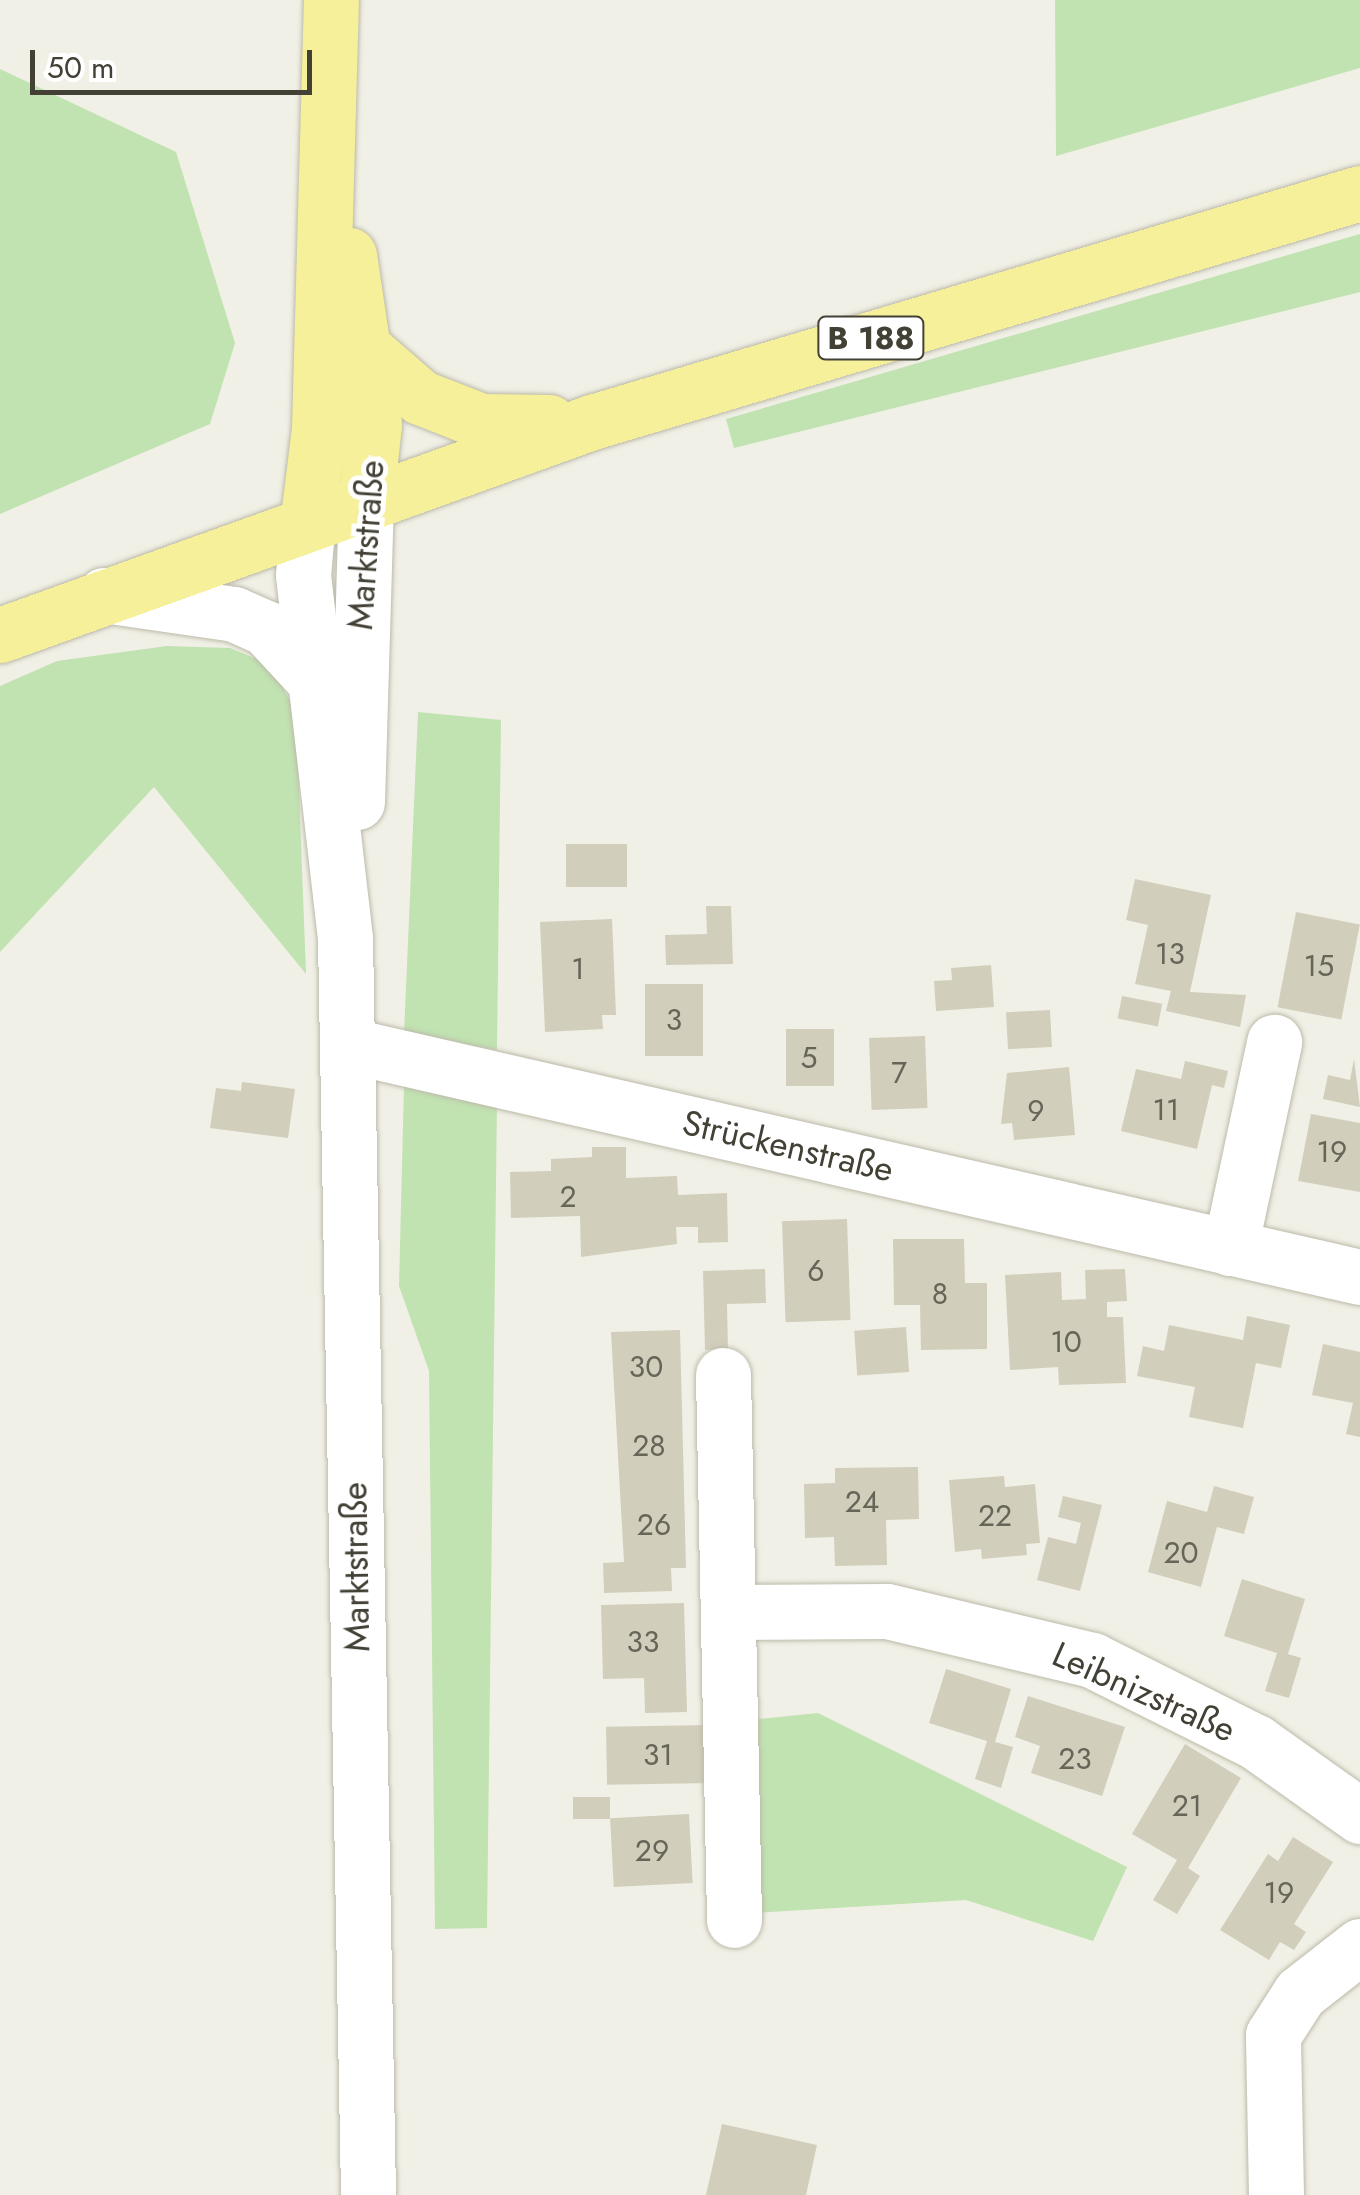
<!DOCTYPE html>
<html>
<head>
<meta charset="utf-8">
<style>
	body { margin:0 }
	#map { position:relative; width:1360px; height:2195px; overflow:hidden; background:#f1f0e6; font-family:Jost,sans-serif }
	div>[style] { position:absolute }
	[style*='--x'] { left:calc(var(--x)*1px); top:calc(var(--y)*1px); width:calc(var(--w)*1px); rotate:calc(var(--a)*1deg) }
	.green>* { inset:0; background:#c1e2b1 }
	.building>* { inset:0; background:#d2cebc; transform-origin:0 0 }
	.roads { filter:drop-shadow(0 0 2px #bcbaa9) drop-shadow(0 0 2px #bcbaa9) }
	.minor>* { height:55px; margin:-27.5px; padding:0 27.5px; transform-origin:27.5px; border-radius:27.5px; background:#fff }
	.major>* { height:55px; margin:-27.5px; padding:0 27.5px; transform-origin:27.5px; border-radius:27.5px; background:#f6f09a }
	span { translate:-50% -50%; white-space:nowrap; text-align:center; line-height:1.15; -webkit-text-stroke:10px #fff; paint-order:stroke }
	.number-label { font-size:30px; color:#676458 }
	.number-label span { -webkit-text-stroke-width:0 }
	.shield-label span { padding:2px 8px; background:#fff; border:2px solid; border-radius:8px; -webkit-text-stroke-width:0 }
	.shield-label { font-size:32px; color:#434136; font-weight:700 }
	.street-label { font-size:35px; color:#434136 }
	.scale { position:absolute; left:30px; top:50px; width:282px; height:45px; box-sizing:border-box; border:5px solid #434136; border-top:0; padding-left:12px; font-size:30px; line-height:35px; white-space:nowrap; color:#434136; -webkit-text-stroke:8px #fff; paint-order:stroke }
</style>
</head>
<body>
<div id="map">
	<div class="green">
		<i style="clip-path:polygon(1055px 0,1360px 0,1360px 68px,1056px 156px)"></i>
		<i style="clip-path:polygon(0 69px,176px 152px,235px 343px,210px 424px,0 514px)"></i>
		<i style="clip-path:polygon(1360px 234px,1360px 292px,734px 448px,726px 419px)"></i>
		<i style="clip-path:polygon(167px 646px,230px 648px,269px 664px,296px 711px,306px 974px,154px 787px,0 952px,0 686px,57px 661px)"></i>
		<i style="clip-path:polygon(418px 712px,501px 720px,497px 1050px,404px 1034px)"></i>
		<i style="clip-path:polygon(404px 1085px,497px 1101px,487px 1928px,435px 1929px,429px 1371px,399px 1286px)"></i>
		<i style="clip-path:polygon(818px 1713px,1127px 1867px,1093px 1941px,966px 1900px,755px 1913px,750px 1720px)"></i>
	</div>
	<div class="building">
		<i style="left:566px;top:844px;width:61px;height:43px"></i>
		<i style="clip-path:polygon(1135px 879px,1211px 895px,1190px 992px,1246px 995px,1240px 1027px,1166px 1011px,1171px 991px,1135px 984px,1148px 925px,1126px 920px)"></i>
		<i style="clip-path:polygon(706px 906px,731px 906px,733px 964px,666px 965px,665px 935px,707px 934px)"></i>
		<i style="left:1296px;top:912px;width:65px;height:97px;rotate:11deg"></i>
		<i style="clip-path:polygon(612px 919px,616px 1015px,602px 1015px,603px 1029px,545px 1032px,540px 922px)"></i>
		<i style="clip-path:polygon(991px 965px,994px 1007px,936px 1011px,934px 981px,952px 980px,951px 968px)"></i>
		<i style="left:703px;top:984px;width:72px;height:58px;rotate:90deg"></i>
		<i style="left:1122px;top:996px;width:41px;height:23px;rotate:11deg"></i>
		<i style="left:1050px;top:1010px;width:37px;height:44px;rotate:87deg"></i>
		<i style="left:786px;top:1029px;width:48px;height:57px"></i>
		<i style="left:925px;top:1036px;width:72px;height:56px;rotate:88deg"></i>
		<i style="clip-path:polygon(1354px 1059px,1360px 1107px,1323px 1099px,1328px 1075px,1350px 1080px)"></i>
		<i style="clip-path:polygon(1185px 1061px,1228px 1071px,1224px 1088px,1212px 1085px,1197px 1149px,1121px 1131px,1136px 1069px,1181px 1079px)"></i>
		<i style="clip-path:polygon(1069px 1067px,1075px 1135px,1014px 1140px,1012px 1123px,1001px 1124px,1007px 1073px)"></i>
		<i style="clip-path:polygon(242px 1082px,295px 1089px,288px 1138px,210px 1128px,216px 1088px,241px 1091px)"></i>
		<i style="clip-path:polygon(1311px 1114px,1360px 1123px,1360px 1192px,1298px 1181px)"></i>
		<i style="clip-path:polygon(592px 1147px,626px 1147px,626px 1178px,677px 1176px,678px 1195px,727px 1193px,728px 1242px,698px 1243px,698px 1227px,676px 1227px,677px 1244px,581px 1257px,580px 1216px,511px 1218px,510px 1172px,551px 1171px,551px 1159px,592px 1157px)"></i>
		<i style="left:847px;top:1219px;width:101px;height:65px;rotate:88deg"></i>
		<i style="clip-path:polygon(893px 1239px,964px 1239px,965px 1283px,987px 1283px,987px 1349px,921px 1350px,920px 1305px,894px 1305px)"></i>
		<i style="clip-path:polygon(765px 1269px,766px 1303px,727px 1304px,728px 1349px,705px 1350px,703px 1271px)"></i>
		<i style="clip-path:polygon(1125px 1269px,1127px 1301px,1107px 1302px,1107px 1317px,1123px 1317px,1126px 1383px,1059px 1385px,1058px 1367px,1010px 1370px,1005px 1275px,1061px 1272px,1062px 1300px,1086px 1299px,1085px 1270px)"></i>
		<i style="clip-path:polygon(1247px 1316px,1290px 1325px,1281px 1368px,1256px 1363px,1243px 1428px,1189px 1417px,1195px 1387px,1137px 1376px,1143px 1346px,1164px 1351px,1169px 1325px,1243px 1340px)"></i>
		<i style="left:906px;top:1327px;width:45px;height:52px;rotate:86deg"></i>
		<i style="clip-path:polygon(680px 1330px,686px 1568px,671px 1568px,672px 1591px,604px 1593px,603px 1563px,624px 1562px,611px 1332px)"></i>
		<i style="clip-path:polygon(1323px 1344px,1360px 1352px,1360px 1437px,1346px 1434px,1353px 1403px,1312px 1395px)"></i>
		<i style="clip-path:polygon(918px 1467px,919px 1519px,886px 1520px,887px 1565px,835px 1566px,834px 1537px,805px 1538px,804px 1484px,835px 1483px,835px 1468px)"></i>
		<i style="clip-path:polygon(1004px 1476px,1005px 1487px,1035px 1484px,1040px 1543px,1026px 1544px,1027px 1555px,982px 1559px,981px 1549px,955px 1552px,949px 1480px)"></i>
		<i style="clip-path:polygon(1214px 1486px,1254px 1497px,1244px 1534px,1217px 1527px,1201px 1587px,1148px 1572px,1167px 1501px,1207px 1512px)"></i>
		<i style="clip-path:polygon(1063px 1496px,1102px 1505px,1080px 1591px,1037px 1580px,1048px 1537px,1076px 1544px,1081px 1523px,1058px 1517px)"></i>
		<i style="clip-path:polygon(1242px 1579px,1305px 1599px,1288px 1654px,1301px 1658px,1289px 1698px,1265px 1691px,1277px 1653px,1224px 1636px)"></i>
		<i style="clip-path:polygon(684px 1603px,687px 1712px,645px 1713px,644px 1678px,603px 1679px,601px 1605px)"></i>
		<i style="clip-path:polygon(946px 1669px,1011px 1689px,995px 1742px,1013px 1747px,1001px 1788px,975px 1779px,987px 1741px,929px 1723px)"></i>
		<i style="clip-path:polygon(1028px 1696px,1125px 1727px,1102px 1796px,1031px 1773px,1040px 1746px,1015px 1737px)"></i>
		<i style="left:710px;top:1725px;width:58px;height:104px;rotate:89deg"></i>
		<i style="clip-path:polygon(1185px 1744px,1241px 1778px,1188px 1868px,1200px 1876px,1177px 1914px,1153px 1900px,1177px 1860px,1132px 1834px)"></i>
		<i style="left:573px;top:1797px;width:37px;height:22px"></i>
		<i style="left:689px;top:1814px;width:69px;height:79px;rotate:87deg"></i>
		<i style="clip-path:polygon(1293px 1837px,1333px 1862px,1294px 1924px,1306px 1932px,1294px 1950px,1280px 1942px,1269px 1960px,1220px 1930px,1268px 1854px,1278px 1861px)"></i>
		<i style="clip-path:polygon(722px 2124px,817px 2145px,806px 2195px,706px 2195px)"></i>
	</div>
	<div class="roads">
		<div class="minor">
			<i style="--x:308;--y:518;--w:57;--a:95"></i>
			<i style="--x:303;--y:575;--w:366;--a:83.4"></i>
			<i style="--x:345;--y:939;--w:1256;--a:88.95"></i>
			<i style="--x:104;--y:595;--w:131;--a:8.3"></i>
			<i style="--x:234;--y:614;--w:35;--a:24"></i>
			<i style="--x:266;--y:628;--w:71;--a:47.3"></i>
			<i style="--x:357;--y:802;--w:304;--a:-88.3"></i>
			<i style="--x:347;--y:1045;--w:1039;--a:12.9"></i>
			<i style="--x:1230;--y:1248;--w:211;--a:-77.9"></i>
			<i style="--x:723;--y:1375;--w:545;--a:88.84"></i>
			<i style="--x:729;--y:1612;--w:158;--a:-0.4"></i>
			<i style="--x:887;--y:1611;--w:211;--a:13.4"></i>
			<i style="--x:1092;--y:1660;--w:183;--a:26.6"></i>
			<i style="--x:1256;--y:1742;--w:128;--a:35.4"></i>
			<i style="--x:1276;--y:2195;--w:160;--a:-91.1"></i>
			<i style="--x:1273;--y:2035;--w:50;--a:-57.3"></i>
			<i style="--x:1300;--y:1993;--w:76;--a:-38.1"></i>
		</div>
		<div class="major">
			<i style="--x:349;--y:255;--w:171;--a:81.6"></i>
			<i style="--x:374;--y:424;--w:74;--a:96.2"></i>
			<i style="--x:366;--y:350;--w:72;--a:41"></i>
			<i style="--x:420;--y:397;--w:66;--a:21.5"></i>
			<i style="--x:481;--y:421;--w:68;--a:0.8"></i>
			<i style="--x:308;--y:518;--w:91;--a:-83"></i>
			<i style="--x:319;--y:428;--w:428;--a:-88.4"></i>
			<i style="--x:0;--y:635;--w:629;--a:-19.79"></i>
			<i style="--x:592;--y:422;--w:801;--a:-16.6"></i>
		</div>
	</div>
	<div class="number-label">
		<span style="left:1170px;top:954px">13</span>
		<span style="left:1319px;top:966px">15</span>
		<span style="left:578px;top:969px">1</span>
		<span style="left:674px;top:1020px">3</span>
		<span style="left:809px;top:1058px">5</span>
		<span style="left:899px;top:1073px">7</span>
		<span style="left:1166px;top:1110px">11</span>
		<span style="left:1036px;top:1111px">9</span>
		<span style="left:1332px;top:1152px">19</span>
		<span style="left:568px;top:1197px">2</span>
		<span style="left:816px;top:1271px">6</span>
		<span style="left:940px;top:1294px">8</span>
		<span style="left:1066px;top:1342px">10</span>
		<span style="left:646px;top:1367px">30</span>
		<span style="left:649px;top:1446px">28</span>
		<span style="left:862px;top:1502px">24</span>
		<span style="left:995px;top:1516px">22</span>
		<span style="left:654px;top:1525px">26</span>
		<span style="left:1181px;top:1553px">20</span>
		<span style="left:643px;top:1642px">33</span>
		<span style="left:658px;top:1755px">31</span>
		<span style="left:1075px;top:1759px">23</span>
		<span style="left:1187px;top:1806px">21</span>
		<span style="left:652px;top:1851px">29</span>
		<span style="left:1279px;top:1893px">19</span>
	</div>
	<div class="shield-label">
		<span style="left:871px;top:338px">B 188</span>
	</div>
	<div class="street-label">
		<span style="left:366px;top:545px;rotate:-86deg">Marktstraße</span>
		<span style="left:788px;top:1146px;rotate:13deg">Strückenstraße</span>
		<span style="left:356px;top:1567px;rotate:-91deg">Marktstraße</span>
		<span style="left:1144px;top:1692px;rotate:24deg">Leibnizstraße</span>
	</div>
	<div class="scale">50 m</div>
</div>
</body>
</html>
